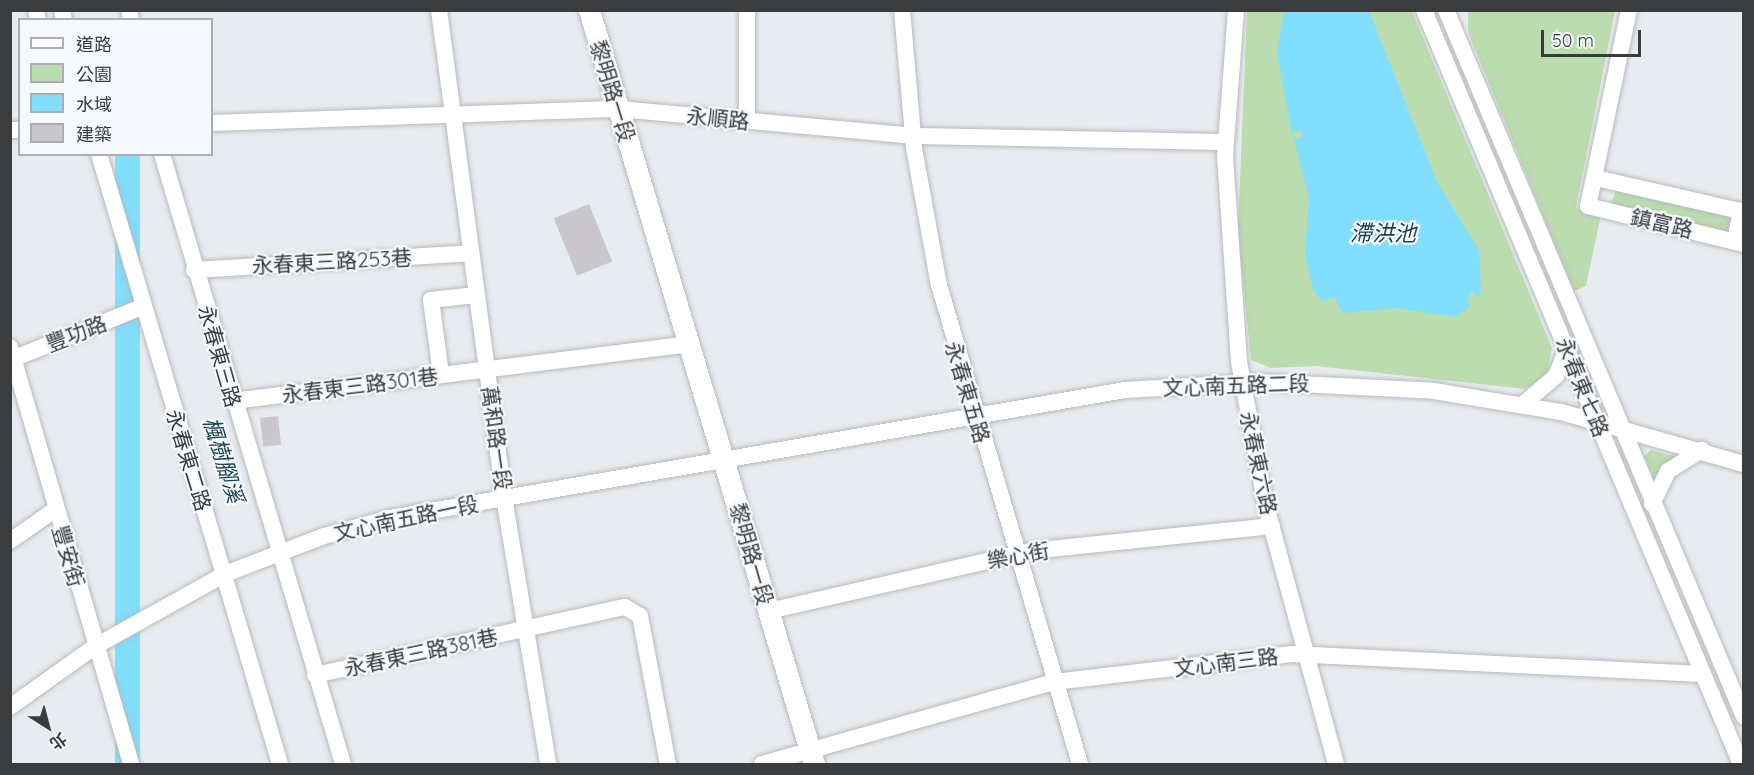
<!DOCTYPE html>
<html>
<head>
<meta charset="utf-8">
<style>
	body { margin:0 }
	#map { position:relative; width:1754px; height:775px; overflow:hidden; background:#e8ecf0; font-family:Quicksand,"Noto Sans TC",sans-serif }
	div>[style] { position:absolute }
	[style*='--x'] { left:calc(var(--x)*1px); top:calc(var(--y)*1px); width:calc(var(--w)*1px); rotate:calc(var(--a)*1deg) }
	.green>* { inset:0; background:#bbdcae }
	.water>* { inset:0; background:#81defc; transform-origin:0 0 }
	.building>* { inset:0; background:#c9c7cc; transform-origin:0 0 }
	.roads { filter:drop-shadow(0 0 2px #b6b9bd) drop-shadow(0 0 2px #b6b9bd) }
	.minor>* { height:16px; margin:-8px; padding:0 8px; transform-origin:8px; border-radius:8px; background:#fff }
	.major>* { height:21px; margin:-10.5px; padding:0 10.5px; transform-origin:10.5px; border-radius:10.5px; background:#fff }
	span { translate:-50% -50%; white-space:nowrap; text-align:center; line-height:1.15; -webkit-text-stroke:4.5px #f5f9fd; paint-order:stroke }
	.street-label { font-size:21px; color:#3b3c3e }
	.water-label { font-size:22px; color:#1a4350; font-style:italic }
	.frame { position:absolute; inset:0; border:12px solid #3b3c3e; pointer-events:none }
	.legend { position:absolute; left:18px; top:18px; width:195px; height:138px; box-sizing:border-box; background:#f5f9fd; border:2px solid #abadb1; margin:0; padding:8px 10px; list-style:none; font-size:18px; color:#3b3c3e }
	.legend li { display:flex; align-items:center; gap:12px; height:30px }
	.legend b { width:30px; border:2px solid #abadb1 }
	.north { position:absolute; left:18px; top:697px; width:60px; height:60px; -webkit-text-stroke:4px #f5f9fd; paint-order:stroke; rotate:144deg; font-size:16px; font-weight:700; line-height:24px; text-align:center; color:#3b3c3e }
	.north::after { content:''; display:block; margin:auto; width:21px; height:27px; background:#3b3c3e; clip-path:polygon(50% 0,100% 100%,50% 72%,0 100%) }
	.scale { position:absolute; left:1541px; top:30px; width:100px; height:27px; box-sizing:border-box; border:3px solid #3b3c3e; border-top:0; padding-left:8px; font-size:18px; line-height:21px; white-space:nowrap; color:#3b3c3e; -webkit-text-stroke:4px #f5f9fd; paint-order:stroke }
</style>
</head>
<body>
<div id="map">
	<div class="green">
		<i style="clip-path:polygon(1247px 11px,1412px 11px,1552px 348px,1547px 375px,1525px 389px,1316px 366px,1271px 368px,1251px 360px,1238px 230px)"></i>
		<i style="clip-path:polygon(1468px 11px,1615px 11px,1576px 208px,1600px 219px,1586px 286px,1574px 291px,1468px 32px)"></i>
		<i style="clip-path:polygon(1616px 189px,1734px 215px,1735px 219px,1728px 233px,1611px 205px)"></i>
		<i style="clip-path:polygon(1651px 450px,1676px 457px,1655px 480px,1644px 456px)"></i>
	</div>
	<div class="water">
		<i style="clip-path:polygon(1284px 11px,1369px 11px,1438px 184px,1479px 250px,1481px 290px,1478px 298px,1472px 291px,1467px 300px,1471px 306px,1456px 317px,1396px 308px,1343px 313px,1334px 297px,1322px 301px,1313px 290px,1305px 253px,1309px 198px,1294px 139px,1303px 138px,1300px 130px,1292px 134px,1277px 52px)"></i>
		<i style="left:115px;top:155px;width:25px;height:636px"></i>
	</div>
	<div class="building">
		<i style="left:589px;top:204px;width:62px;height:38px;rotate:68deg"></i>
		<i style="left:278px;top:416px;width:29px;height:18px;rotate:84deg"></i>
	</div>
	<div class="roads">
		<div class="minor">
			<i style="--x:36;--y:10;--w:10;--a:79"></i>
			<i style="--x:62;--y:10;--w:10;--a:79"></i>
			<i style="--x:129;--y:10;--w:10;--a:79"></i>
			<i style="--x:439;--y:10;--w:491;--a:82.4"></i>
			<i style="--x:504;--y:497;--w:271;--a:80.6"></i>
			<i style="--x:747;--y:10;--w:111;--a:90"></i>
			<i style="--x:902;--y:10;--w:139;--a:85"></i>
			<i style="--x:914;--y:148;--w:139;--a:79.7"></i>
			<i style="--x:939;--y:285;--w:499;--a:73.6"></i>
			<i style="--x:1236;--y:10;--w:146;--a:94.3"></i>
			<i style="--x:1225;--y:156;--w:206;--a:86.1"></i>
			<i style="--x:1239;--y:362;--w:147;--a:79.4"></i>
			<i style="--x:1266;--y:506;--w:267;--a:74.8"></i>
			<i style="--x:1424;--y:10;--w:818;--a:67.2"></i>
			<i style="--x:1446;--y:10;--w:767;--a:67.14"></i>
			<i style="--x:1629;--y:10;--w:200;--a:101.8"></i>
			<i style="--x:1588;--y:206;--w:161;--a:13.7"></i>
			<i style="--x:212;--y:123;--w:407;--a:-2"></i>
			<i style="--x:619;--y:109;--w:295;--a:5.2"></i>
			<i style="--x:913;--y:136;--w:312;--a:1.1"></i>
			<i style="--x:10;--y:130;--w:10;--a:0"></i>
			<i style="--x:99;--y:154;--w:636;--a:73.47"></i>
			<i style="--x:162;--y:154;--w:636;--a:73.47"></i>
			<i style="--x:1596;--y:178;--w:152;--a:12.9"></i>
			<i style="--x:1735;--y:241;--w:31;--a:-79"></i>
			<i style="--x:194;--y:270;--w:276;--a:-3.5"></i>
			<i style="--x:10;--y:347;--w:434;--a:73.8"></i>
			<i style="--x:10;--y:360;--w:142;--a:-21.9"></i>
			<i style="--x:441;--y:374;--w:75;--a:-97.7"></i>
			<i style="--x:431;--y:300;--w:45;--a:-6.3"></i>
			<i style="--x:233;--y:401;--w:461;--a:-7.1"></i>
			<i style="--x:1522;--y:405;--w:45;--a:-40.5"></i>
			<i style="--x:1556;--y:376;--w:29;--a:-68"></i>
			<i style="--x:1652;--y:504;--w:37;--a:-64"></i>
			<i style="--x:1668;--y:471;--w:40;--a:-32"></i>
			<i style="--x:10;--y:541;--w:56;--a:-34.8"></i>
			<i style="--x:769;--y:611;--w:269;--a:-12.9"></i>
			<i style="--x:1031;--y:551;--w:242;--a:-5.9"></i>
			<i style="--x:315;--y:675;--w:317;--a:-12.4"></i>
			<i style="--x:625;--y:607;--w:17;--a:31"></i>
			<i style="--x:640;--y:616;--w:151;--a:79.3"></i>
			<i style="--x:10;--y:707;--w:103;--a:-35.5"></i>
			<i style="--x:94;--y:647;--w:150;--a:-29.1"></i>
			<i style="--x:225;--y:574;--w:106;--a:-21"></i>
			<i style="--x:324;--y:536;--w:68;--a:-15.3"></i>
			<i style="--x:390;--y:518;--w:746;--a:-9.88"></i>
			<i style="--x:1125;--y:390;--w:134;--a:-3.4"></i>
			<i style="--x:1259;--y:382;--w:175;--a:2.9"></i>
			<i style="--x:1434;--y:391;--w:129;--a:9.4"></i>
			<i style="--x:1561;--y:412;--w:190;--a:15.9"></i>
			<i style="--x:762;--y:764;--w:303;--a:-15.7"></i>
			<i style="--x:1054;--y:682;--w:240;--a:-6.7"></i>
			<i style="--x:1292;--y:654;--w:410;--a:2.8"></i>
		</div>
		<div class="major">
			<i style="--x:589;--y:10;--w:787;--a:73.38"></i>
		</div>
	</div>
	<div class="street-label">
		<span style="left:613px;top:91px;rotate:73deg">黎明路一段</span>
		<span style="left:718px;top:118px;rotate:6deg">永順路</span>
		<span style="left:1662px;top:223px;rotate:13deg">鎮富路</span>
		<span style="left:332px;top:261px;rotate:-3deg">永春東三路253巷</span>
		<span style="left:76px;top:333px;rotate:-21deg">豐功路</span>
		<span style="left:220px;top:356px;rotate:74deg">永春東三路</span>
		<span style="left:360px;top:385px;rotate:-7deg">永春東三路301巷</span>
		<span style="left:1236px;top:385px;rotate:-2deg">文心南五路二段</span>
		<span style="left:1583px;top:387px;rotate:68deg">永春東七路</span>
		<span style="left:968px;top:392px;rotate:73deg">永春東五路</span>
		<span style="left:497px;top:438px;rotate:82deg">萬和路一段</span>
		<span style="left:189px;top:460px;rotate:73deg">永春東二路</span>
		<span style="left:1259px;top:463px;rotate:78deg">永春東六路</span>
		<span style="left:406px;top:518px;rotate:-12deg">文心南五路一段</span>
		<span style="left:752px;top:554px;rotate:74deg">黎明路一段</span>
		<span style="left:1018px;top:555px;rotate:-10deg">樂心街</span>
		<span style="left:69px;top:556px;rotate:74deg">豐安街</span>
		<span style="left:421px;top:652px;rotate:-12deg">永春東三路381巷</span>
		<span style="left:1226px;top:662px;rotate:-7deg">文心南三路</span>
	</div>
	<div class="water-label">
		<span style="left:1383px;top:234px">滯洪池</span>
		<span style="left:223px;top:460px;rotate:73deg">楓樹腳溪</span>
	</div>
	<div class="frame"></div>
	<ul class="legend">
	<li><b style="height:8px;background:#fff"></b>道路</li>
	<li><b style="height:16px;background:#bbdcae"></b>公園</li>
	<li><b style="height:16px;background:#81defc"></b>水域</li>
	<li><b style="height:16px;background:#c9c7cc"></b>建築</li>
	</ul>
	<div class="north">北</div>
	<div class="scale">50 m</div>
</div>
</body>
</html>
